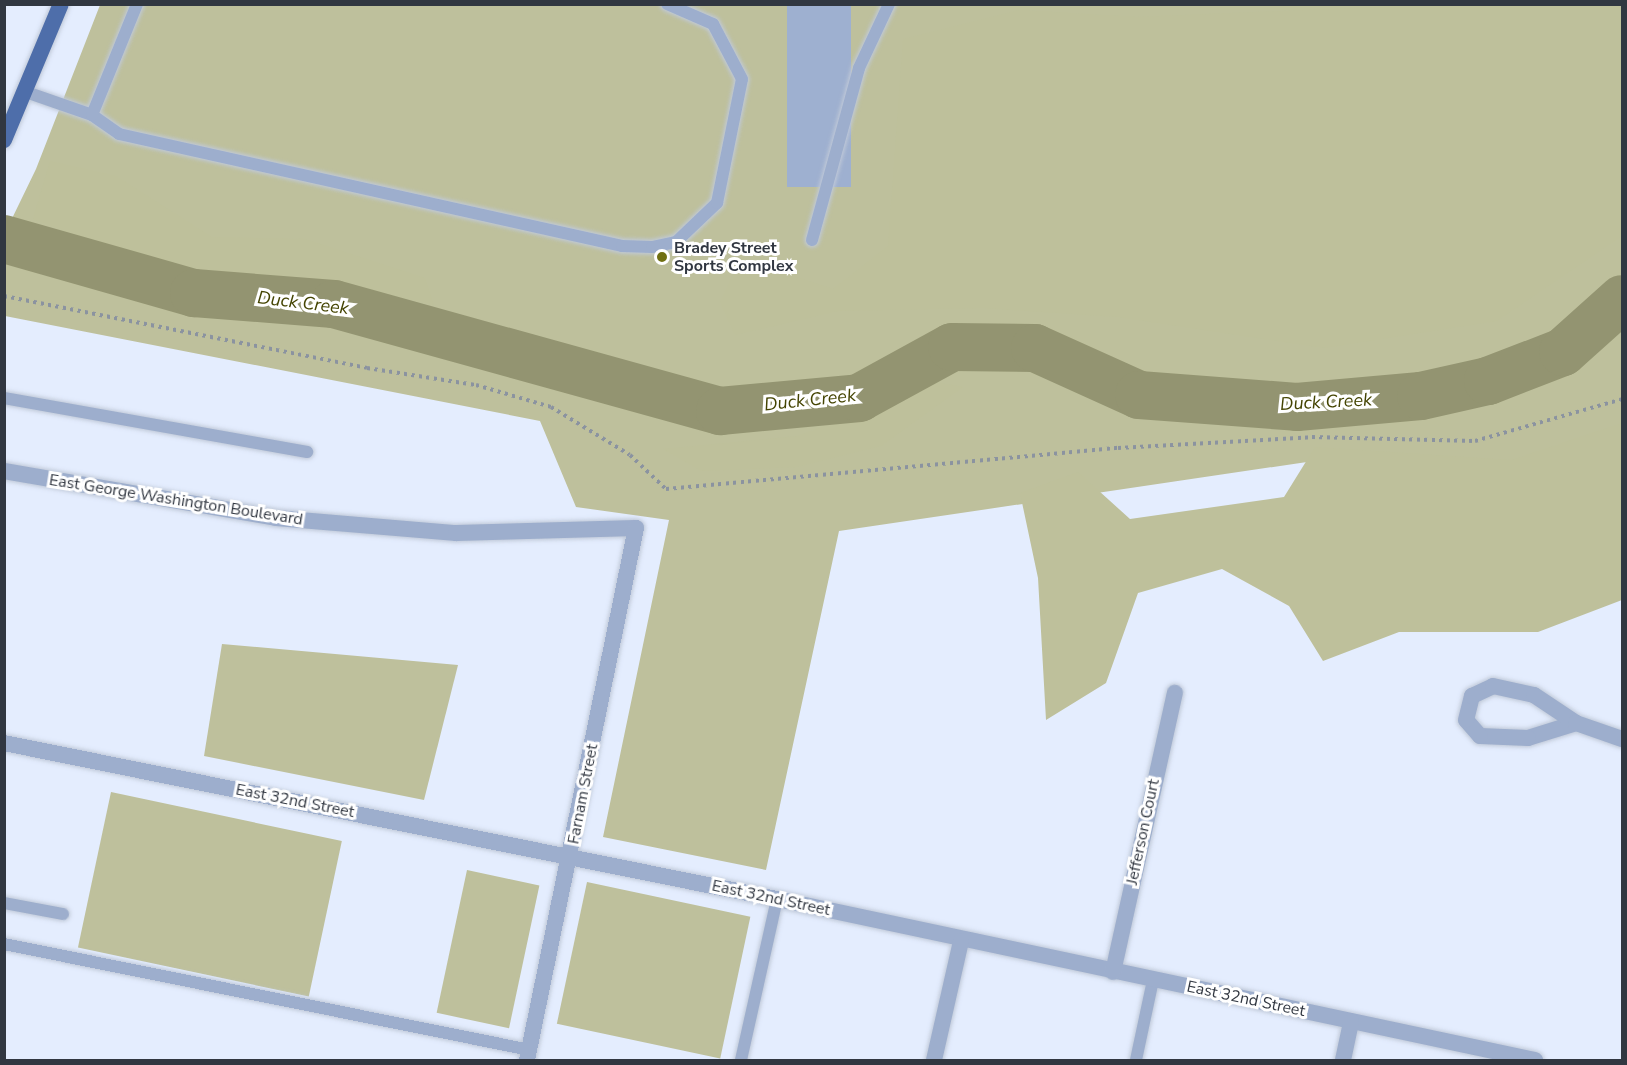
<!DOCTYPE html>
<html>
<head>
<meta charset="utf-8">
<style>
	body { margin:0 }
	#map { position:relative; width:1627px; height:1065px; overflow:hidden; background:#e4edfe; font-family:"Nunito Sans",sans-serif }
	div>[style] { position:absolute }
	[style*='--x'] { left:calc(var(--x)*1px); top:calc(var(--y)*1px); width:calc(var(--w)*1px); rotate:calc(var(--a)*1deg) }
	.green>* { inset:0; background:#bec09c; transform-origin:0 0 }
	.forest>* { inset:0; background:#bec09b }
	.river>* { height:48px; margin:-24px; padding:0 24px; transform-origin:24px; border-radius:24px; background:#939471 }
	.building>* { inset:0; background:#9eb0d0; transform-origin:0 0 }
	.path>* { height:4px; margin-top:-2px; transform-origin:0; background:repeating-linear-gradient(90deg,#8b93a0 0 3px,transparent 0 7.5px) }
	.roads { filter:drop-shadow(0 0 2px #c0c9d8) drop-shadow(0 0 2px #c0c9d8) }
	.service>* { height:12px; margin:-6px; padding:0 6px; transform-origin:6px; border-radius:6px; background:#9daecd }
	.minor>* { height:16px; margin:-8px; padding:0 8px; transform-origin:8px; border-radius:8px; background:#9daecd }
	.trunk>* { height:16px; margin:-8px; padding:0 8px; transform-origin:8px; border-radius:8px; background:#4e6eaa }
	.dots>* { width:16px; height:16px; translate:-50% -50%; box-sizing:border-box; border:3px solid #fff; border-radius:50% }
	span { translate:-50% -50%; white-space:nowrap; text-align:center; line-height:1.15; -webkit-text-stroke:6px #fff; paint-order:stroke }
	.poi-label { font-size:16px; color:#313741; font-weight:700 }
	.left { translate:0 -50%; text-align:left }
	.street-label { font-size:16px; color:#313741 }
	.water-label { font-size:18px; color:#444402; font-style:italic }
	.frame { position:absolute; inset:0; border:6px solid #313741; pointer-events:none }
</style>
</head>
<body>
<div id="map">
	<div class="green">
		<i style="clip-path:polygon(100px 5px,1622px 5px,1622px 492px,1354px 455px,839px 531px,766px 870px,603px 837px,669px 520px,576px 507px,540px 421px,5px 316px,4px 235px,36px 169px)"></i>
		<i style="clip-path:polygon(222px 644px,458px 665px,424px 800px,204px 756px)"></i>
		<i style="left:111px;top:792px;width:236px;height:159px;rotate:12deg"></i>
		<i style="left:467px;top:870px;width:74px;height:146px;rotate:12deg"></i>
		<i style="left:587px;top:882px;width:167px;height:145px;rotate:12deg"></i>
	</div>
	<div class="forest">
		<i style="clip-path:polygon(1425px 5px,1622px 5px,1622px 236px,1497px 321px,1324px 348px,1118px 317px,982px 308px,838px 311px,735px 335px,720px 302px,741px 258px,833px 289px,888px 246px,903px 39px,1019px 10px,1136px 17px)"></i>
		<i style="clip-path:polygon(50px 161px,116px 176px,212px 237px,305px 239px,425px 278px,434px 305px,338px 283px,177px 272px,33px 219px)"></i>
		<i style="clip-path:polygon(925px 380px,963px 387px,881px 446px,797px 467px,701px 471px,663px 449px,797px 436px,886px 404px)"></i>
		<i style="clip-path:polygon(1622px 423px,1622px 600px,1538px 632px,1399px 632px,1323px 661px,1289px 606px,1222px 569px,1138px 593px,1106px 683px,1046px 720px,1038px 578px,1020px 493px,1078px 472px,1130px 519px,1284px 497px,1315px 447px,1511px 460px)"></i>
	</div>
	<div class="river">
		<i style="--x:4;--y:239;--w:198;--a:15.9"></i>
		<i style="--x:194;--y:293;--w:140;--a:4.5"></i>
		<i style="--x:334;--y:304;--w:401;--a:15.5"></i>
		<i style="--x:720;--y:411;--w:140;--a:-5.3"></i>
		<i style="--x:859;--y:398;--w:106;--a:-28.7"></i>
		<i style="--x:952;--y:347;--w:83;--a:0.7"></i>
		<i style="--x:1035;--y:348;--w:114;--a:24.3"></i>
		<i style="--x:1139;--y:395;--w:158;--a:4.3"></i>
		<i style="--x:1297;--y:407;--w:124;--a:-5.1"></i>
		<i style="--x:1421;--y:396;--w:69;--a:-12.6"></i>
		<i style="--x:1488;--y:381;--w:80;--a:-21.1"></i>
		<i style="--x:1563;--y:352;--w:79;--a:-41.9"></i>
	</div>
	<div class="building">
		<i style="left:787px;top:4px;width:64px;height:183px"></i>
	</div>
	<div class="path">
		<i style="--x:4;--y:296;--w:370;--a:11.2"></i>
		<i style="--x:367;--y:368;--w:110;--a:8.9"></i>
		<i style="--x:476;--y:385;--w:78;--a:16.3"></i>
		<i style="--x:551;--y:407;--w:92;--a:31.3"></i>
		<i style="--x:630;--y:455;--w:50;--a:43.4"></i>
		<i style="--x:666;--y:489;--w:454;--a:-5.2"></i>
		<i style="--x:1118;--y:448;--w:194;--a:-3.2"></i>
		<i style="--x:1312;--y:437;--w:163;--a:1.4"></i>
		<i style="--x:1475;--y:441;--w:153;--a:-15.9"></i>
	</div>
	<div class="roads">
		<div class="service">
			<i style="--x:26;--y:92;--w:70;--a:19.2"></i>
			<i style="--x:92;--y:115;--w:33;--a:35"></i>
			<i style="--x:119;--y:134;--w:515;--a:12.55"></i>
			<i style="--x:622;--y:246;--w:30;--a:2"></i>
			<i style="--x:652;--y:247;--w:25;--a:-12"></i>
			<i style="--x:676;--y:242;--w:57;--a:-43.6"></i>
			<i style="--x:717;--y:203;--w:126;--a:-78.6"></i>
			<i style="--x:742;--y:79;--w:62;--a:-117.8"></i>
			<i style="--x:713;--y:24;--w:50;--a:-156.5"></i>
			<i style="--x:92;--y:115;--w:120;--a:-67.9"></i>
			<i style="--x:812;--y:240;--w:178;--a:-74.7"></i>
			<i style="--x:859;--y:68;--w:71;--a:-64.9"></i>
			<i style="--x:4;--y:398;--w:308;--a:10.1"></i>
			<i style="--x:4;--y:903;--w:60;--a:10.6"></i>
			<i style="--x:4;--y:944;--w:537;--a:11.39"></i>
			<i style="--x:741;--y:1060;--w:165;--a:-77.4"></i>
			<i style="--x:1136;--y:1060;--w:82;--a:-78"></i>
		</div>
		<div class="minor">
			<i style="--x:4;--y:471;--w:276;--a:9.8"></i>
			<i style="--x:276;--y:518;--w:181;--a:4.8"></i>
			<i style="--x:456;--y:533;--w:180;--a:-1.6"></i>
			<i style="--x:636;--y:528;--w:543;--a:101.58"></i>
			<i style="--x:1576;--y:723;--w:50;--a:162.6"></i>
			<i style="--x:1528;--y:738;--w:48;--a:-177.6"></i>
			<i style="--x:1480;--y:736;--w:21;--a:-131"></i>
			<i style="--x:1466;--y:720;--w:25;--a:-76"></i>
			<i style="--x:1472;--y:696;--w:23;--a:-25"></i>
			<i style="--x:1493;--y:686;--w:42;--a:12.4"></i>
			<i style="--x:1534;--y:695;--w:50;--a:33.7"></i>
			<i style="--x:1576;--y:723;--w:49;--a:19.2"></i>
			<i style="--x:4;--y:743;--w:789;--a:11.41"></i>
			<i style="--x:777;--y:899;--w:775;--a:11.99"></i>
			<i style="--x:1113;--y:972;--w:286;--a:-77.5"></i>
			<i style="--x:934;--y:1060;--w:122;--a:-77.2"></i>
			<i style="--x:1343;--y:1060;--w:39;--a:-78"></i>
		</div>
		<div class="trunk">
			<i style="--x:4;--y:140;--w:147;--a:-67.3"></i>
		</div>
	</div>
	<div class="dots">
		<i style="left:662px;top:257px;background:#707012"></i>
	</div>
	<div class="poi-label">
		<span class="left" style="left:674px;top:257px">Bradey Street<br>Sports Complex</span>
	</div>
	<div class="street-label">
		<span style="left:176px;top:500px;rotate:9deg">East George Washington Boulevard</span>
		<span style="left:583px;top:794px;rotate:-79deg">Farnam Street</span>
		<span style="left:295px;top:801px;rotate:11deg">East 32nd Street</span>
		<span style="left:1143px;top:832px;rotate:-78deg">Jefferson Court</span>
		<span style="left:771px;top:898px;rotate:12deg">East 32nd Street</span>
		<span style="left:1246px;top:999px;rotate:12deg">East 32nd Street</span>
	</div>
	<div class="water-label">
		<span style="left:303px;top:303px;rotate:7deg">Duck Creek</span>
		<span style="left:810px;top:400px;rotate:-6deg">Duck Creek</span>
		<span style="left:1326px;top:402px;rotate:-3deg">Duck Creek</span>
	</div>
	<div class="frame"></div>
</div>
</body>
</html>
